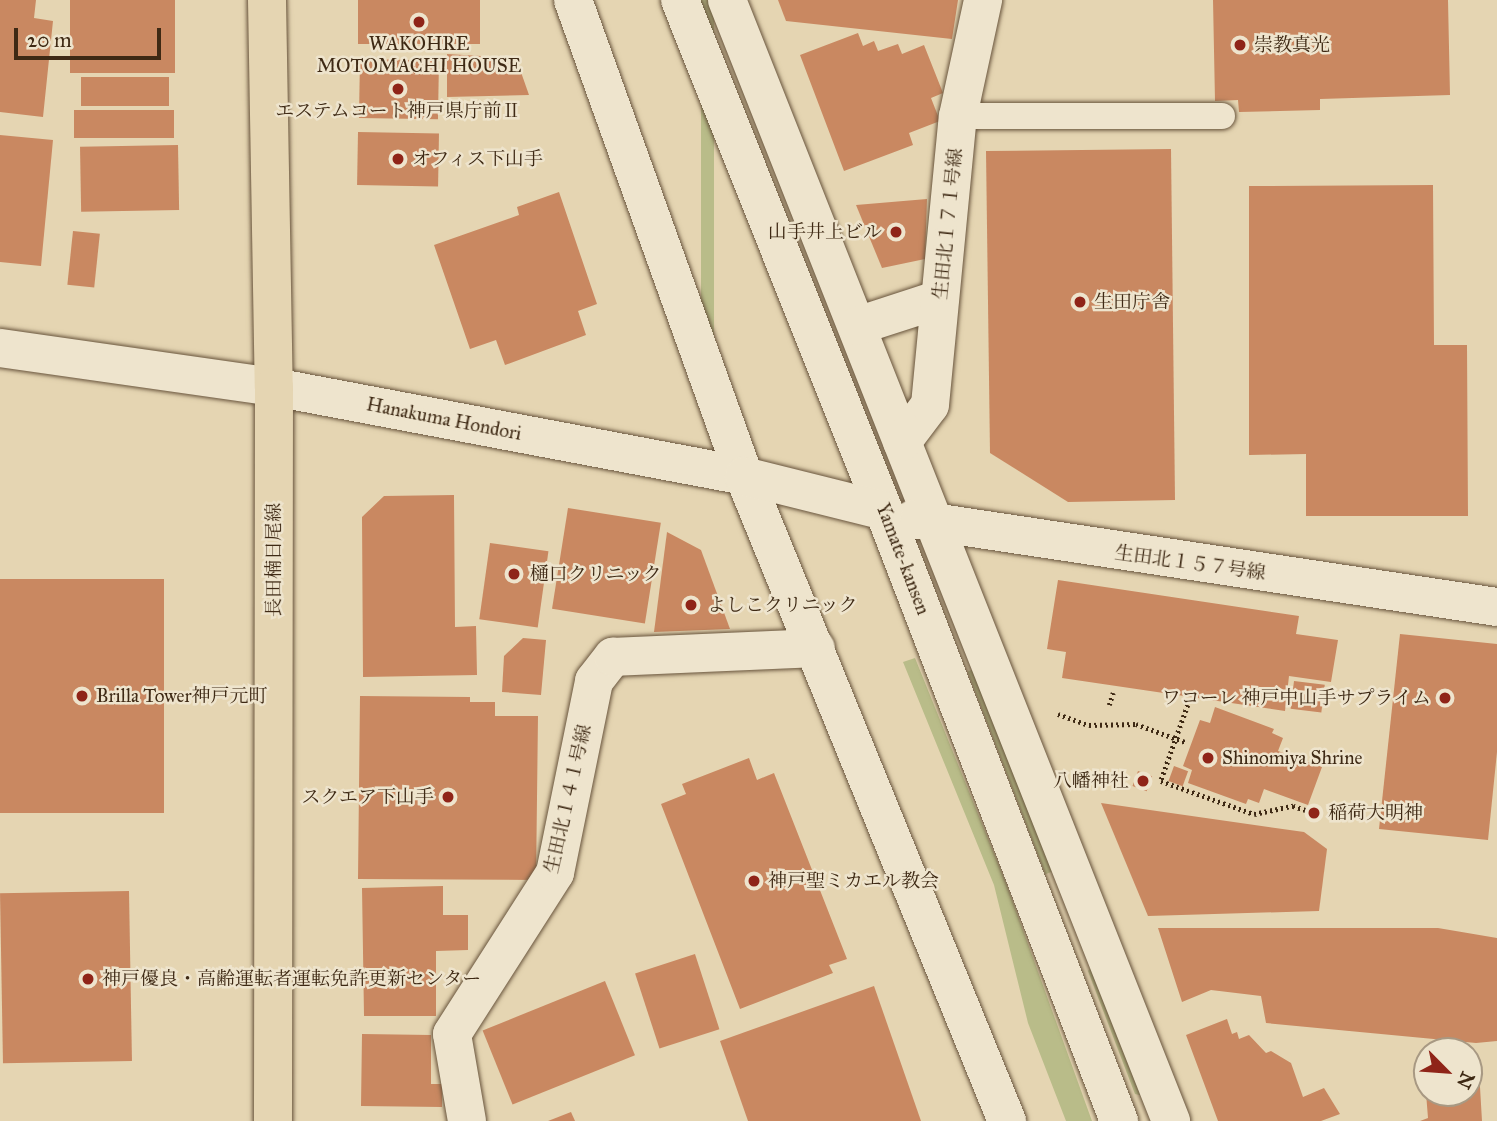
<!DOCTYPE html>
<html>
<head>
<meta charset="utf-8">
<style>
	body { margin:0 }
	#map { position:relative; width:1497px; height:1121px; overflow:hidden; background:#e5d5b2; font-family:"IM FELL Great Primer","Noto Serif JP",serif }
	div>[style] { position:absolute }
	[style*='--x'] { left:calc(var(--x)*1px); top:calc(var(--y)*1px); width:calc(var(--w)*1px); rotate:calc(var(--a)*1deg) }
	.green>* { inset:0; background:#b9bc89; transform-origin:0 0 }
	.building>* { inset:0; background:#c98861; transform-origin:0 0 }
	.path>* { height:4.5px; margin-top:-2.25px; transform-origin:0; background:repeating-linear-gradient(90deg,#3e2914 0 2px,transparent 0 5.5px) }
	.roads { filter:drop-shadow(0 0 2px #68543c) drop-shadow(0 0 2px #68543c) }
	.lane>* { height:26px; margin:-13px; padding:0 13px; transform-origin:13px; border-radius:13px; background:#eee4cd }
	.street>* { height:38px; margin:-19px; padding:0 19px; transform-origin:19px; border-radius:19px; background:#eee4cd }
	.secondary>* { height:38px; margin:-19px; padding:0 19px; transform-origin:19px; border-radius:19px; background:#eee4cd }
	.primary>* { height:38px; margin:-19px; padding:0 19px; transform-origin:19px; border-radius:19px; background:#e5d5b2 }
	.dots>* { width:19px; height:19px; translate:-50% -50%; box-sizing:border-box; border:4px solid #eee4cd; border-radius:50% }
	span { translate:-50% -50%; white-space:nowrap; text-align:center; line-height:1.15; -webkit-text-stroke:5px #eee4cd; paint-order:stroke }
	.poi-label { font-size:19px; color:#3e2914 }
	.left { translate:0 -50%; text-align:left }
	.right { translate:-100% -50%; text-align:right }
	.street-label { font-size:19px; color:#3e2914 }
	.north { position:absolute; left:1413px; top:1037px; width:70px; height:70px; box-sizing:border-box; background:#eee4cd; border:2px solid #a89983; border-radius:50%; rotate:115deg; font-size:19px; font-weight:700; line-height:28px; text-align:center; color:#3e2914 }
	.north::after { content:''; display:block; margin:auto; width:24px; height:32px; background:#8f2418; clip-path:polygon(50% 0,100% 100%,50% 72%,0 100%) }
	.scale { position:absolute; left:14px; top:28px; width:147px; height:32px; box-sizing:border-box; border:4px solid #3e2914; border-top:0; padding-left:9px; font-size:21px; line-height:24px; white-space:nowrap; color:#3e2914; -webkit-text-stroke:5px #eee4cd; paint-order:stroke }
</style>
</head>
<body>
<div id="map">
	<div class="green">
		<i style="left:701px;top:0;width:13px;height:370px"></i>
		<i style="clip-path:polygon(915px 658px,1006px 883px,1092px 1121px,1066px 1121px,1028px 1023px,994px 885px,903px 662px)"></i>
		<i style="left:977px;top:668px;width:217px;height:10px;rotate:69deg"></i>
		<i style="clip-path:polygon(1095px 962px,1144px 1096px,1135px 1094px,1088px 971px)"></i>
	</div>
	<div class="building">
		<i style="clip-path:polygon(0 0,36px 0,34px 18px,53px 21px,43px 117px,0 112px)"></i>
		<i style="left:70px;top:0;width:105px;height:73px"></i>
		<i style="left:358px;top:0;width:122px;height:44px"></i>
		<i style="clip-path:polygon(778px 0,958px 0,952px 39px,786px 21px)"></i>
		<i style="clip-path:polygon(1213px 0,1448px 0,1450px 95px,1320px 99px,1320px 110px,1239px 112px,1238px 100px,1215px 101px)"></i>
		<i style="clip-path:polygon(858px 33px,863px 46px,874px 41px,878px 51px,898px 44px,902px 54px,924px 45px,943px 93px,931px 98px,940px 121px,909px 133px,913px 145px,844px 171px,800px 55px)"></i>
		<i style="clip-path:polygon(447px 54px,516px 58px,529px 95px,447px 97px)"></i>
		<i style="left:360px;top:59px;width:79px;height:59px;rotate:1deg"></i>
		<i style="left:169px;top:77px;width:29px;height:88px;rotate:90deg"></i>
		<i style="left:174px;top:110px;width:28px;height:100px;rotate:90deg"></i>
		<i style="left:358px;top:132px;width:81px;height:53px;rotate:1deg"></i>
		<i style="clip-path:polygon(0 135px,53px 140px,41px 266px,0 262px)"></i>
		<i style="left:178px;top:145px;width:65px;height:98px;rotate:89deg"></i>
		<i style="clip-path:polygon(1171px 149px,1175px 500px,1068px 502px,990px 453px,986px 151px)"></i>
		<i style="clip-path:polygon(1433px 185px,1434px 345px,1467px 345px,1468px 516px,1306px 516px,1306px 454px,1249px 455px,1249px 186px)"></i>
		<i style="clip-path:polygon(559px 192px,597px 304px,578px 311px,586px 335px,505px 365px,496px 340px,470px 349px,434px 245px,519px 215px,517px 207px)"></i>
		<i style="clip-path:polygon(927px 199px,925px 259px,882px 268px,856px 205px)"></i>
		<i style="left:73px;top:231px;width:27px;height:54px;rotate:6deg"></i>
		<i style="clip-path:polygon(454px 495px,455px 627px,476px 626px,477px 675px,363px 677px,362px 517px,384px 496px)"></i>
		<i style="left:568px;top:508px;width:94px;height:102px;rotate:9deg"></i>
		<i style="clip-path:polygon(667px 532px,701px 550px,730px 629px,654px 632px)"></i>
		<i style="left:490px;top:543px;width:59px;height:77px;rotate:8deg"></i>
		<i style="left:0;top:579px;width:164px;height:234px"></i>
		<i style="clip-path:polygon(1058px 580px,1299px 616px,1296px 634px,1338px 640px,1331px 682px,1289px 676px,1285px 711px,1062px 678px,1066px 652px,1047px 649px)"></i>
		<i style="clip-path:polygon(1400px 634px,1497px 644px,1497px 752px,1488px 840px,1379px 829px)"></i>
		<i style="clip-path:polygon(523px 638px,546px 640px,541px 695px,502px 692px,504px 656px)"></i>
		<i style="left:1294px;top:681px;width:31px;height:28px;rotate:7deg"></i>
		<i style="clip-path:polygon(360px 696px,470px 697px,470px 702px,495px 702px,495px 716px,538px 716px,536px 880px,358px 879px)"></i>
		<i style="clip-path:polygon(1215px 707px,1274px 729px,1272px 733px,1283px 738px,1278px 751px,1322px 767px,1308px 805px,1264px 789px,1259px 803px,1248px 799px,1246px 804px,1188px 783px,1192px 770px,1183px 766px,1200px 720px,1210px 723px)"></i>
		<i style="clip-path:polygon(749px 758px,757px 780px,774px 773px,847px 959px,829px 965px,833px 973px,740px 1009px,661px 804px,686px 794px,682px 784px)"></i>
		<i style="left:1174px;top:766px;width:15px;height:16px;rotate:20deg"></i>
		<i style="left:1138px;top:771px;width:15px;height:16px;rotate:20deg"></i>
		<i style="clip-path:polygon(1101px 803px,1304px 832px,1327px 849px,1319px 911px,1148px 916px)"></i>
		<i style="clip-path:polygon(1311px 807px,1321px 810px,1317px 820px,1308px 816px)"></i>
		<i style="clip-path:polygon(443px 886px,443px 915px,468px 915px,468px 950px,436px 951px,436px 1016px,364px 1016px,362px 888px)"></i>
		<i style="left:129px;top:891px;width:170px;height:129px;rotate:89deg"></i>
		<i style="clip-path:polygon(1158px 928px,1438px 928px,1497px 938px,1497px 1041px,1476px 1043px,1266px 1023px,1261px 996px,1211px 990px,1182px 1002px)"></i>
		<i style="left:695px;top:954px;width:79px;height:63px;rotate:72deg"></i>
		<i style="left:605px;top:981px;width:80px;height:132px;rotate:68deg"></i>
		<i style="clip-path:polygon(874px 986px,921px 1121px,748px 1121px,720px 1041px)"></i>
		<i style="clip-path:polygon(1227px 1019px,1232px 1034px,1237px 1032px,1239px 1039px,1249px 1035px,1266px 1053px,1271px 1051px,1291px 1063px,1303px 1097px,1324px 1088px,1340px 1114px,1321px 1121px,1218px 1121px,1186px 1035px)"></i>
		<i style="clip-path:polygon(362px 1034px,431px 1035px,431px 1084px,442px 1084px,442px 1107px,361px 1106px)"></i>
		<i style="clip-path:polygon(1469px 1070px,1479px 1070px,1482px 1121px,1420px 1121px,1428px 1118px,1426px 1093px,1469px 1093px)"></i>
		<i style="clip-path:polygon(571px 1112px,575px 1121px,548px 1121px)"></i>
	</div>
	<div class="path">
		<i style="--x:1109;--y:705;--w:13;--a:-72"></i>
		<i style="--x:1188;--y:705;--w:81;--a:109.6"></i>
		<i style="--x:1161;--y:781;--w:99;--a:19.5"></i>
		<i style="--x:1254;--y:814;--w:40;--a:-12"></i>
		<i style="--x:1293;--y:806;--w:16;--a:18"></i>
		<i style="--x:1058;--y:714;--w:33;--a:20"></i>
		<i style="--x:1089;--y:725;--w:47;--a:-1.2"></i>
		<i style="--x:1136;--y:724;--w:52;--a:20.2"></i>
	</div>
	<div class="roads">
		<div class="lane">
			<i style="--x:958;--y:116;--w:264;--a:0"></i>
		</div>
		<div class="street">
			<i style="--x:727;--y:0;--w:1206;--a:68.39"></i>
			<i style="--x:857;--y:326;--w:87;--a:-18"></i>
			<i style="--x:902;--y:442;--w:46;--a:-52.9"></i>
			<i style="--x:930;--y:405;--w:290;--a:-84.5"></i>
			<i style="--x:958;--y:116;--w:119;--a:-77.8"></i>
			<i style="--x:913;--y:519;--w:591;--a:8.57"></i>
			<i style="--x:467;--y:1121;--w:88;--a:-99.8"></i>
			<i style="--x:452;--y:1034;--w:191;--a:-57.4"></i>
			<i style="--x:555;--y:873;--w:196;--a:-78.5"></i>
			<i style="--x:594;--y:681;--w:31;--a:-52"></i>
			<i style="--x:613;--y:657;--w:203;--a:-2.5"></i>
		</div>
		<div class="secondary">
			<i style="--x:573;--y:0;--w:506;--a:70.24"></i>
			<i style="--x:744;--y:476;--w:697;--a:67.82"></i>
			<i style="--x:680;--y:0;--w:550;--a:68.24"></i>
			<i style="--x:884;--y:511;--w:654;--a:68.93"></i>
			<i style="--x:0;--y:348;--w:277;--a:8.1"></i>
			<i style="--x:274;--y:387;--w:478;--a:10.7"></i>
			<i style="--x:744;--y:476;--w:144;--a:14"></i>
		</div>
		<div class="primary">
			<i style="--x:267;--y:0;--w:387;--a:89"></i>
			<i style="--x:274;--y:387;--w:734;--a:90.08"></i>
		</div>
	</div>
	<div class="dots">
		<i style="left:419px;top:22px;background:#8f2418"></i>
		<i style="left:1240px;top:45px;background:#8f2418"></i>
		<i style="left:398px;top:89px;background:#8f2418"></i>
		<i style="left:398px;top:159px;background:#8f2418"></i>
		<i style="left:896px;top:232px;background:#8f2418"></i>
		<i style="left:1080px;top:302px;background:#8f2418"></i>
		<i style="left:514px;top:574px;background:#8f2418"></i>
		<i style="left:691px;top:605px;background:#8f2418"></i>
		<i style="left:82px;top:696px;background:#8f2418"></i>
		<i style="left:1445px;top:698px;background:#8f2418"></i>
		<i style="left:1208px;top:758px;background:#8f2418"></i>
		<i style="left:1143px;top:781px;background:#8f2418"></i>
		<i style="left:448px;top:797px;background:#8f2418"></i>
		<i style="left:1314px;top:813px;background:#8f2418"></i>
		<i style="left:754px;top:881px;background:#8f2418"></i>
		<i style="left:88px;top:979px;background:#8f2418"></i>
	</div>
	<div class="poi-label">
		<span style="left:419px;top:55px">WAKOHRE<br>MOTOMACHI HOUSE</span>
		<span class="left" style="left:1254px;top:45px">崇教真光</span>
		<span style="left:398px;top:111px">エステムコート神戸県庁前Ⅱ</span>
		<span class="left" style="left:412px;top:159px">オフィス下山手</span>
		<span class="right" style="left:882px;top:232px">山手井上ビル</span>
		<span class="left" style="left:1094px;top:302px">生田庁舎</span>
		<span class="left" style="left:530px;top:574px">樋口クリニック</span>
		<span class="left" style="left:707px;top:605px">よしこクリニック</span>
		<span class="left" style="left:96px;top:696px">Brilla Tower神戸元町</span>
		<span class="right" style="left:1431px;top:698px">ワコーレ 神戸中山手サプライム</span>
		<span class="left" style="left:1222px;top:758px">Shinomiya Shrine</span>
		<span class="right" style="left:1129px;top:781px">八幡神社</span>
		<span class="right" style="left:434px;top:797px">スクエア下山手</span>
		<span class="left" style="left:1328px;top:813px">稲荷大明神</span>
		<span class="left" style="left:768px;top:881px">神戸聖ミカエル教会</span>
		<span class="left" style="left:102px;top:979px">神戸優良・高齢運転者運転免許更新センター</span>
	</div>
	<div class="street-label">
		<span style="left:948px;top:224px;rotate:-84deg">生田北１７１号線</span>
		<span style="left:444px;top:419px;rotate:11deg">Hanakuma Hondori</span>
		<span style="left:903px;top:559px;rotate:69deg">Yamate-kansen</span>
		<span style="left:274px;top:560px;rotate:-90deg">長田楠日尾線</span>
		<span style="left:1190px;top:563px;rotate:8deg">生田北１５７号線</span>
		<span style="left:568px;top:799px;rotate:-77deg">生田北１４１号線</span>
	</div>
	<div class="north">N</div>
	<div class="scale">20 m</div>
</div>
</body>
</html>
